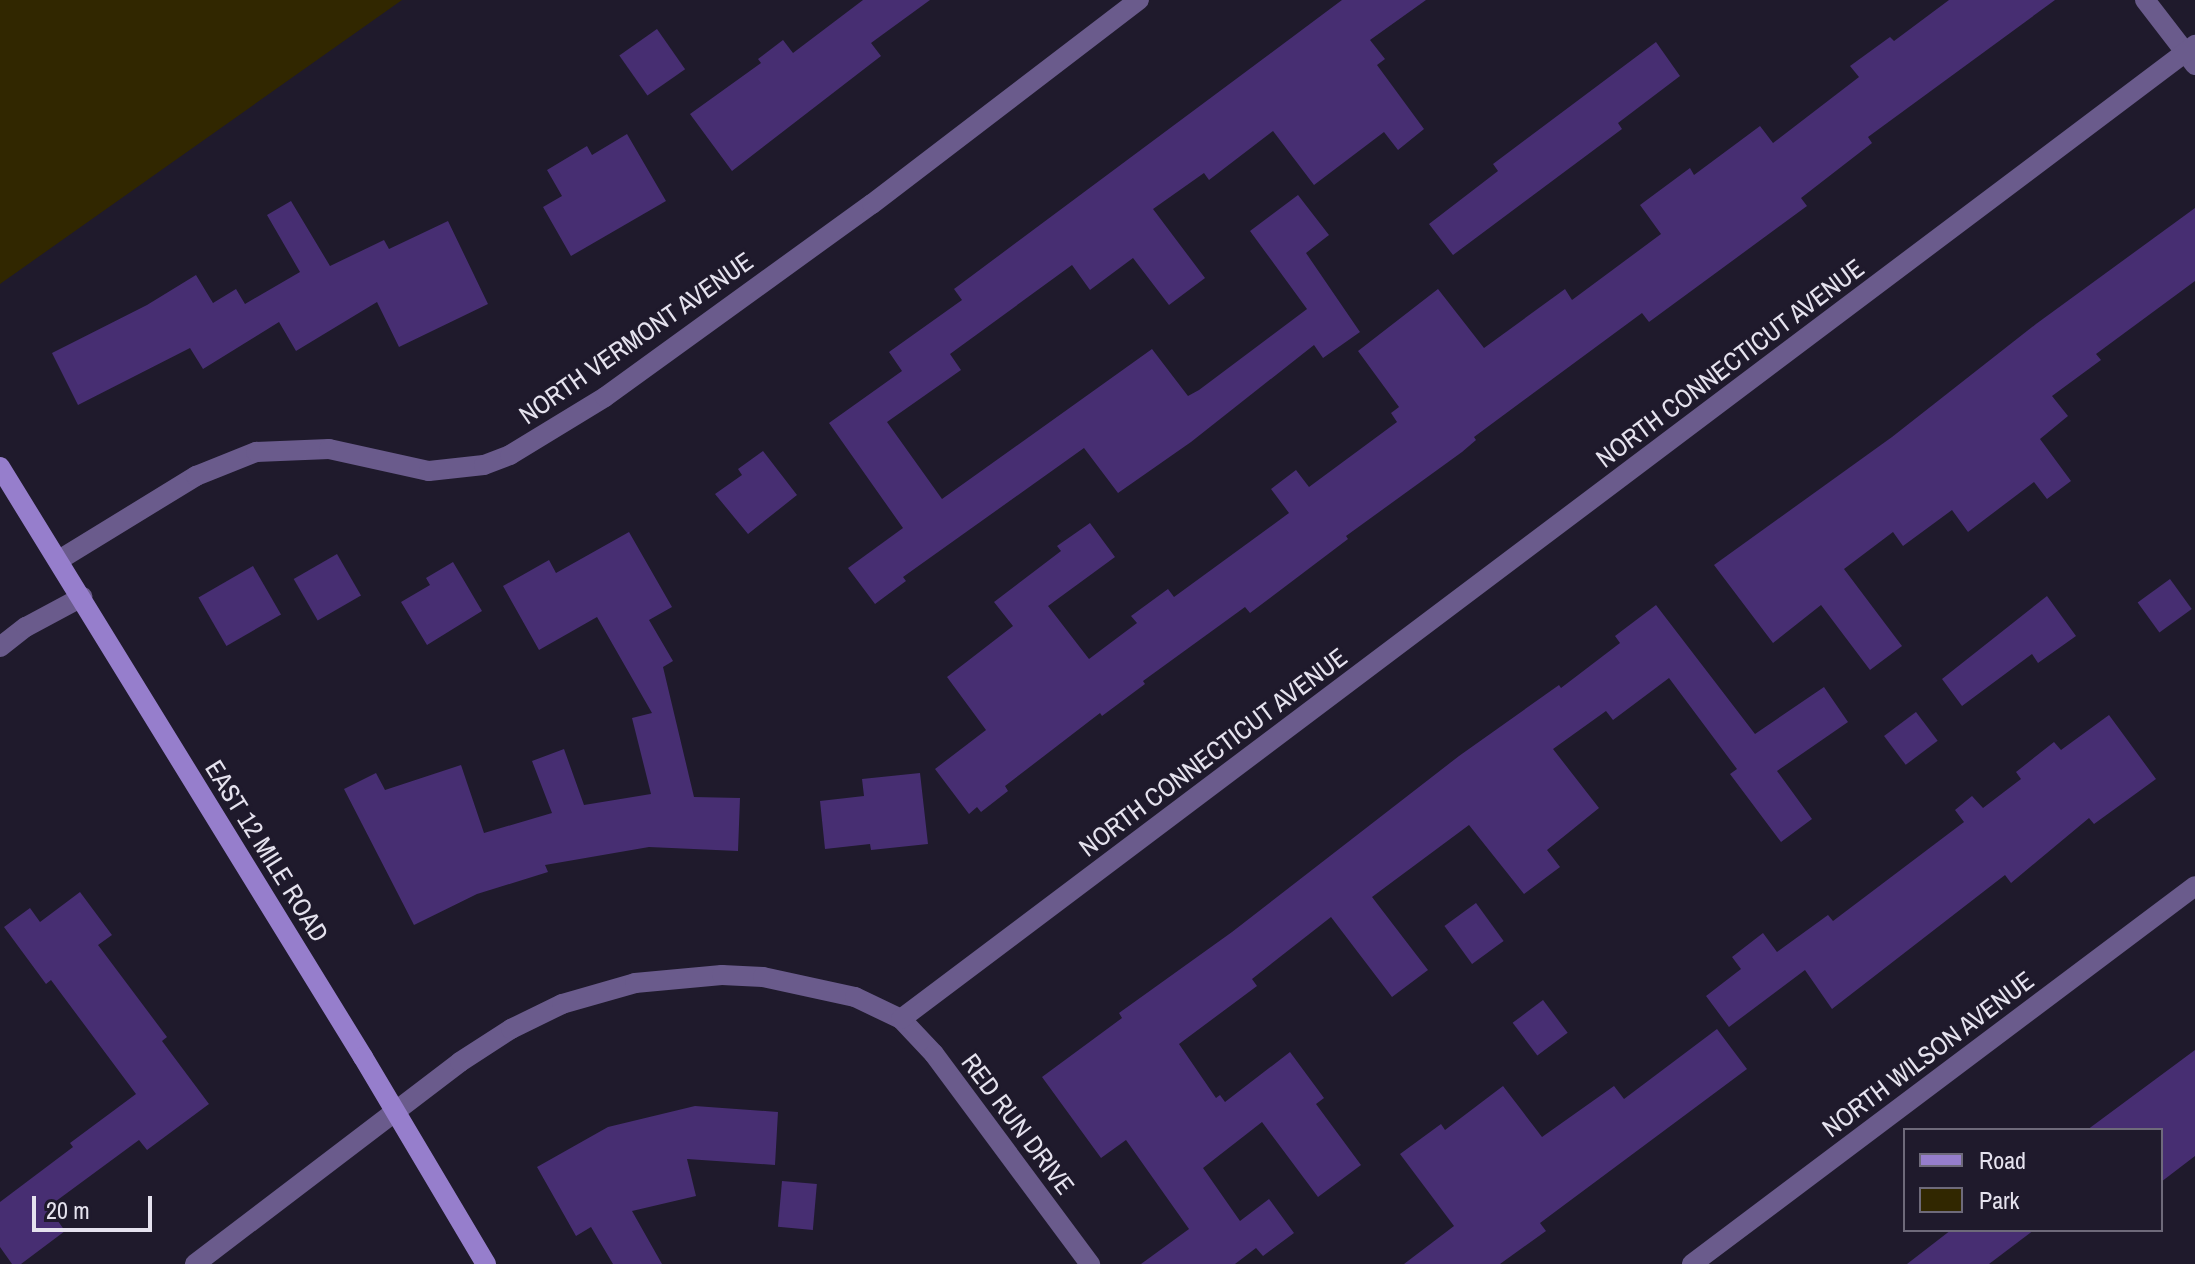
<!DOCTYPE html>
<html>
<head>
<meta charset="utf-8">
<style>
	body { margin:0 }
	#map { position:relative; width:2195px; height:1264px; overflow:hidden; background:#1f1a2c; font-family:"Archivo Narrow",sans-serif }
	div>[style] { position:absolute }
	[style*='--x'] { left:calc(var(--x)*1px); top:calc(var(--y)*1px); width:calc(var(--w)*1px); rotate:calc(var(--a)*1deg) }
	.green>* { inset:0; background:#312700 }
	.building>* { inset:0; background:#472e72; transform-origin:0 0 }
	.street>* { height:20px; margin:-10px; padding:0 10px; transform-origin:10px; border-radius:10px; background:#6a5b8c }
	.secondary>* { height:20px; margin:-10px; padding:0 10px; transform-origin:10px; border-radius:10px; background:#967ecc }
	span { translate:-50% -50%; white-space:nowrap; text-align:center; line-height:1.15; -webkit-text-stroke:6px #1f1a2c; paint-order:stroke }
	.street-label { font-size:26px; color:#e5e2ee }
	.legend { position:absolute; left:1903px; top:1128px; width:260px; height:104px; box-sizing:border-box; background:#1f1a2c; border:2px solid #6e6a7a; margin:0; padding:10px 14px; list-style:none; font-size:24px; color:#e5e2ee }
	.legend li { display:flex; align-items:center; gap:16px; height:40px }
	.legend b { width:40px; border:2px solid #6e6a7a }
	.scale { position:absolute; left:32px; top:1196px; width:120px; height:36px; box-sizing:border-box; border:4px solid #e5e2ee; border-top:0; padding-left:10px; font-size:24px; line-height:28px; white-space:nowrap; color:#e5e2ee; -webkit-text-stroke:6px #1f1a2c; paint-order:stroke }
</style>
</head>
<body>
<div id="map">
	<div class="green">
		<i style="clip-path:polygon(0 0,402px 0,0 284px)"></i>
	</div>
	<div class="building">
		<i style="clip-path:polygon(863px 0,930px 0,871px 43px,881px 56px,732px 171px,690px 114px,761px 63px,758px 59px,783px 40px,793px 53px)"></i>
		<i style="clip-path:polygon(1342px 0,1426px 0,1370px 40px,1385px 59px,1377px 65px,1424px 129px,1398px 150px,1384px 132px,1314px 185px,1273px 131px,1209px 180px,1204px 173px,1153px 209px,1205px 278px,1169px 305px,1133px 258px,1090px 290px,1072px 265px,950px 354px,961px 370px,887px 422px,942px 499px,1152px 349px,1188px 396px,1199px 390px,1307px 309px,1250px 231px,1298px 195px,1329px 235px,1306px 253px,1360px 332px,1323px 358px,1314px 345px,1191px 442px,1118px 493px,1084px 448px,903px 577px,906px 581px,875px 604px,848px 568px,903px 528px,829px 423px,902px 371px,889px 352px,962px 300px,954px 289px)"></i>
		<i style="clip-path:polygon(1949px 0,2055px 0,1868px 137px,1872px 143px,1801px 198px,1807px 206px,1649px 322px,1642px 313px,1474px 437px,1476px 440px,1462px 452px,1346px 536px,1348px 539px,1270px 598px,1250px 613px,1245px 607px,1143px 681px,1145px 684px,1102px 716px,1100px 713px,1005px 786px,1008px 791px,981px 812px,977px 807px,969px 814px,935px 769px,986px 730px,947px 677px,1013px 626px,994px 602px,1061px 551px,1057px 546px,1090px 523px,1115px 557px,1048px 606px,1089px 659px,1137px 623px,1131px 616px,1168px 589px,1174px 597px,1289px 513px,1271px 489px,1296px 470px,1309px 487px,1397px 422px,1391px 413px,1399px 407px,1358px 351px,1438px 289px,1484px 348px,1565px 289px,1572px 300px,1661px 234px,1640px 205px,1690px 168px,1694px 175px,1760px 126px,1773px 143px,1859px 77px,1850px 66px,1890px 37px,1894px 41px)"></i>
		<i style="left:657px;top:29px;width:49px;height:46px;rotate:55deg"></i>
		<i style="clip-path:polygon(1656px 42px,1680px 76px,1618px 123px,1622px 129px,1453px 255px,1429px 224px,1498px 171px,1493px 164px)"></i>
		<i style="clip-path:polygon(627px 134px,666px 201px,571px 256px,543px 207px,562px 196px,547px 170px,587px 146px,592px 155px)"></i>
		<i style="clip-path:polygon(291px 201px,330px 266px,384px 240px,389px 249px,448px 221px,488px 304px,399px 347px,377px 302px,296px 351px,279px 322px,203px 369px,190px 348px,78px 405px,52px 353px,147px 305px,196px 275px,213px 303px,236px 289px,245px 304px,300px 272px,267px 215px)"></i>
		<i style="clip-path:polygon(2195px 208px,2195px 281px,2096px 354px,2101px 360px,2052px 396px,2068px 416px,2040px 439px,2071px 481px,2047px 499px,2034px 482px,1968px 532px,1952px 510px,1903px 546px,1893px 532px,1844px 569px,1902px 646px,1870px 670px,1821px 605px,1773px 643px,1714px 565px,1892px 437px,2036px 324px)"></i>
		<i style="clip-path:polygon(763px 451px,797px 495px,748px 534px,715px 494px,742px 475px,738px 469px)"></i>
		<i style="clip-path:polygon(629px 532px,672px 607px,649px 620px,673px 661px,663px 667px,694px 797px,740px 798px,738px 851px,649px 847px,545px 865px,548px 872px,477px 894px,414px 925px,344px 789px,376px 773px,385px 790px,461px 765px,484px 833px,552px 813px,532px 761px,564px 749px,584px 805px,651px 794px,632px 718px,652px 713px,597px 617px,539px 650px,503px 586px,549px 560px,556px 573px)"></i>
		<i style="left:337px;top:554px;width:48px;height:50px;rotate:60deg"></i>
		<i style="clip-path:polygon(453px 562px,482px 611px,427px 645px,401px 602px,430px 585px,426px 578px)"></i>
		<i style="left:253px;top:566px;width:56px;height:63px;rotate:60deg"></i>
		<i style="left:2170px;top:579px;width:37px;height:40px;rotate:54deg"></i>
		<i style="clip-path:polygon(2047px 596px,2076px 636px,2038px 663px,2032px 654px,1962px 706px,1942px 679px)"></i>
		<i style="clip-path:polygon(1656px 605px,1755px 734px,1824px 687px,1848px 722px,1777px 771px,1812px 819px,1781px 842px,1730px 774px,1737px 769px,1669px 678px,1613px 720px,1606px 711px,1553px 749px,1599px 808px,1547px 850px,1560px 867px,1524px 894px,1469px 825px,1372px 897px,1428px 970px,1392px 997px,1331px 917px,1252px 979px,1257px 986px,1179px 1044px,1216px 1098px,1220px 1095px,1225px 1102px,1290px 1052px,1324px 1098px,1316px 1104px,1361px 1165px,1318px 1197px,1262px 1122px,1203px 1168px,1240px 1221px,1269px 1199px,1294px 1233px,1263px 1256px,1256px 1248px,1235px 1264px,1141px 1264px,1189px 1229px,1126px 1140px,1101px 1158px,1042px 1077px,1122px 1018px,1119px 1013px,1232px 932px,1459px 756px,1559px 685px,1561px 688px,1620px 643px,1615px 636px)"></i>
		<i style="left:1916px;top:712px;width:36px;height:40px;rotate:53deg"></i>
		<i style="clip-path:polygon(2109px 715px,2156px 779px,2094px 824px,2089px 818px,2011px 883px,2005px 875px,1832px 1009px,1805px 970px,1729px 1027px,1706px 996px,1741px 969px,1732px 957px,1763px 933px,1777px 952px,1828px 915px,1833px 921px,1964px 822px,1955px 810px,1972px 796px,1983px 808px,2021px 779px,2016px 772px,2054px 742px,2061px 750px)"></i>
		<i style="clip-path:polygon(920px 773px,928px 844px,871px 850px,870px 844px,825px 849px,820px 801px,864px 796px,862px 779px)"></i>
		<i style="clip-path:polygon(80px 892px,112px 935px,98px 945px,167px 1037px,162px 1041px,209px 1104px,147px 1150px,139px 1140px,48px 1207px,65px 1231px,21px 1264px,12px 1264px,0 1247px,0 1202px,73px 1147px,70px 1143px,136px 1094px,51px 980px,46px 984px,4px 927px,30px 908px,40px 922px)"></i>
		<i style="left:1476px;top:903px;width:47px;height:39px;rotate:54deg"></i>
		<i style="left:1543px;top:1000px;width:41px;height:38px;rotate:53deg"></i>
		<i style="clip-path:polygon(1717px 1029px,1747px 1069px,1540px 1223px,1546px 1231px,1500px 1264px,1404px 1264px,1454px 1226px,1400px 1154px,1441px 1124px,1445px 1130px,1503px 1086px,1542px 1137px,1614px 1086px,1624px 1099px)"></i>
		<i style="clip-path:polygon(2195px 1050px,2195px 1156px,2161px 1182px,2161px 1130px,2087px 1130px)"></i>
		<i style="clip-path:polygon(695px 1106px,778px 1112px,775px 1165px,687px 1159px,696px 1196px,632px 1211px,662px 1264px,613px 1264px,591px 1227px,576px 1236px,537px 1167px,608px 1127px)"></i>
		<i style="left:782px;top:1181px;width:35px;height:46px;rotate:5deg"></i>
		<i style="clip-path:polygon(1951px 1230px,2034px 1230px,1989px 1264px,1907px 1264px)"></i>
	</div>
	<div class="street">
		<i style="--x:2145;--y:0;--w:82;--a:52.4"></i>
		<i style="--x:59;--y:560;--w:161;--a:-31.5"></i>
		<i style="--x:196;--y:476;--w:65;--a:-21.8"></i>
		<i style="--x:256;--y:452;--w:73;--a:-2.4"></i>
		<i style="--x:329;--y:449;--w:102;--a:12.4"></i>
		<i style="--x:429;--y:471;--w:55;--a:-6.2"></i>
		<i style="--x:484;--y:465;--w:28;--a:-21"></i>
		<i style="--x:510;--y:455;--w:111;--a:-31.4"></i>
		<i style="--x:605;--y:397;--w:329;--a:-35.9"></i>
		<i style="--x:872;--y:204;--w:336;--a:-37.4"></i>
		<i style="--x:0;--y:647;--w:33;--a:-38"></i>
		<i style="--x:26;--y:627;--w:64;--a:-28.2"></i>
		<i style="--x:901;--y:1019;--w:48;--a:46.7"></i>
		<i style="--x:934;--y:1054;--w:262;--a:53.4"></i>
		<i style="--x:195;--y:1264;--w:333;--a:-37.3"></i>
		<i style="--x:460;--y:1062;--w:61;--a:-32.9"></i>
		<i style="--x:511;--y:1029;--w:57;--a:-26.1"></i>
		<i style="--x:562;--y:1004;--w:76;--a:-16"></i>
		<i style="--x:635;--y:983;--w:87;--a:-5.3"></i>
		<i style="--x:722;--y:975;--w:41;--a:2.8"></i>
		<i style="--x:763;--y:977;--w:94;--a:12.3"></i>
		<i style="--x:855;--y:997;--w:51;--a:25.6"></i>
		<i style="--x:901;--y:1019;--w:1620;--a:-36.97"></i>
		<i style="--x:1692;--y:1264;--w:629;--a:-36.92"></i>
	</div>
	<div class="secondary">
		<i style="--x:0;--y:467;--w:693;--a:58.4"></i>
		<i style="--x:363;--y:1057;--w:241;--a:59.3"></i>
	</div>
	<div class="street-label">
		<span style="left:636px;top:338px;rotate:-35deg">NORTH VERMONT AVENUE</span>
		<span style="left:1730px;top:363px;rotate:-37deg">NORTH CONNECTICUT AVENUE</span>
		<span style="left:1213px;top:752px;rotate:-37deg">NORTH CONNECTICUT AVENUE</span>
		<span style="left:267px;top:851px;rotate:58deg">EAST 12 MILE ROAD</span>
		<span style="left:1928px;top:1054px;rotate:-37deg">NORTH WILSON AVENUE</span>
		<span style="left:1018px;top:1124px;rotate:53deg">RED RUN DRIVE</span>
	</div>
	<ul class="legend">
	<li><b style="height:10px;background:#967ecc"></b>Road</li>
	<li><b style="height:22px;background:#312700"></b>Park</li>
	</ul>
	<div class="scale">20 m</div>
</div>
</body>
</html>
